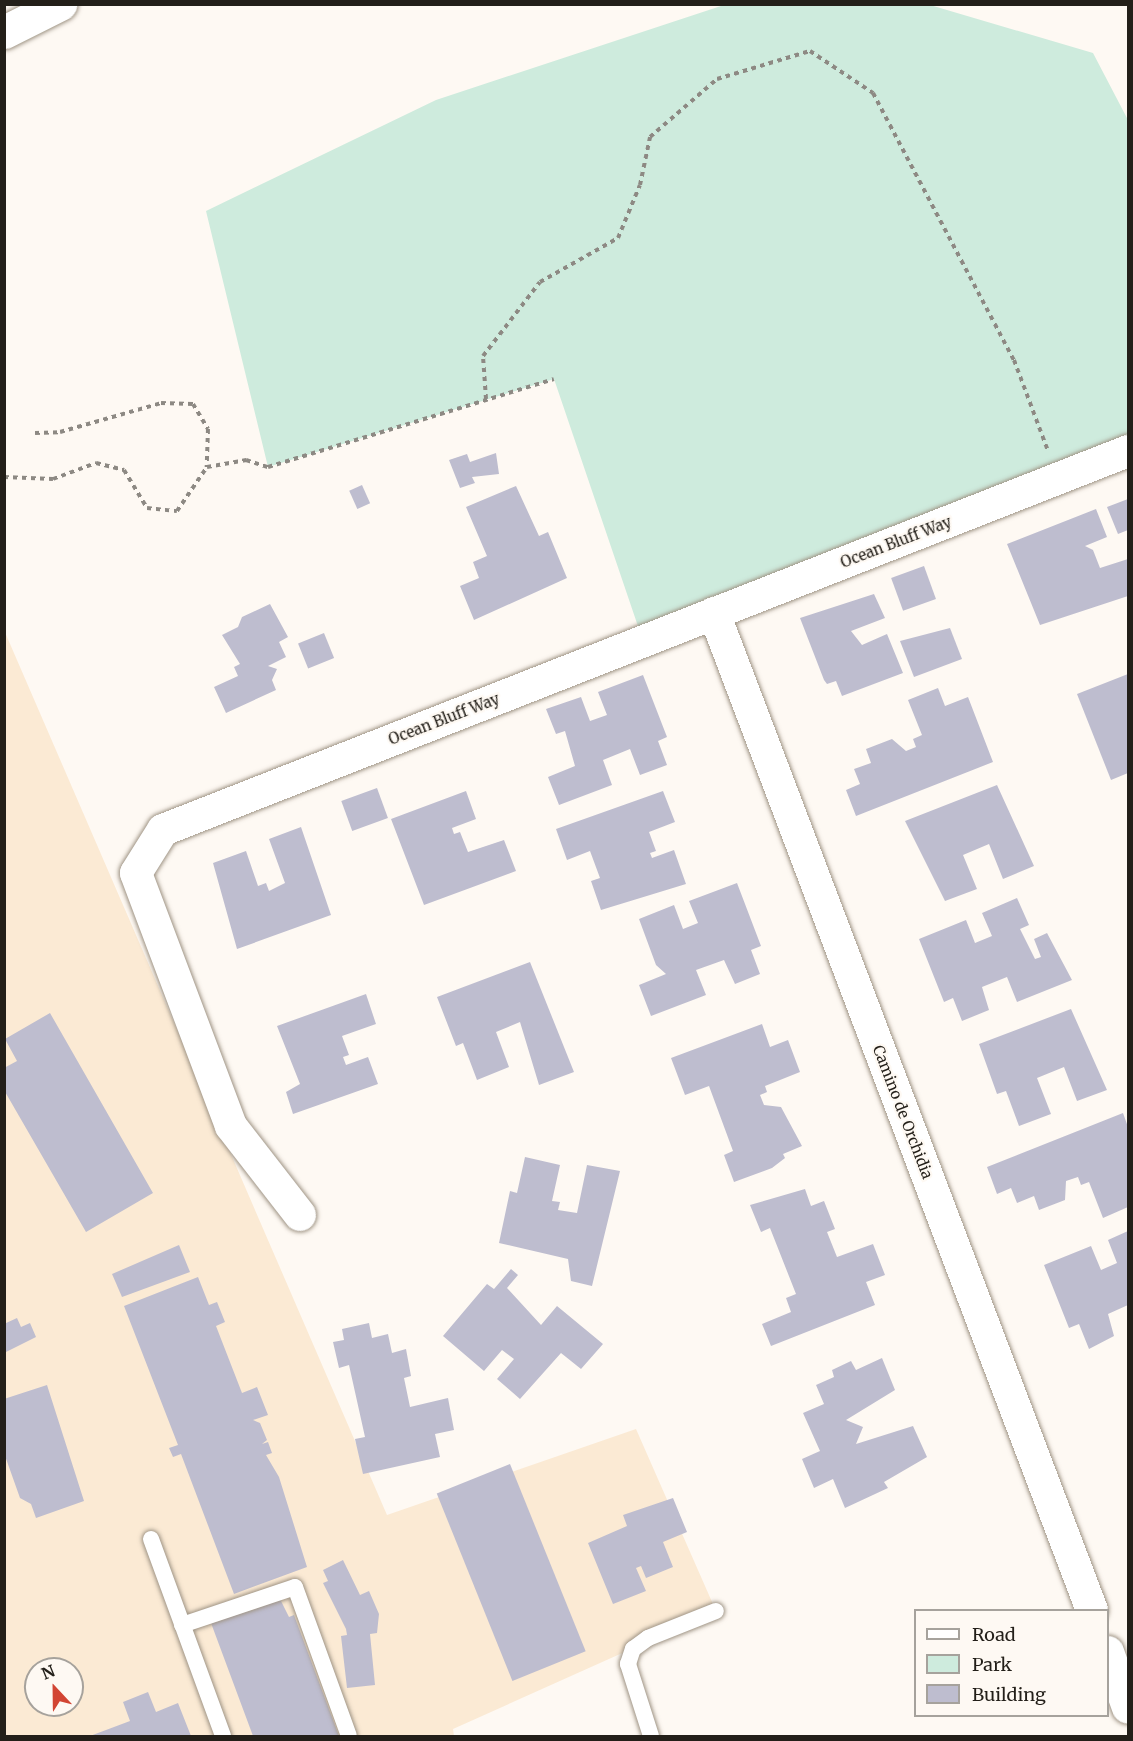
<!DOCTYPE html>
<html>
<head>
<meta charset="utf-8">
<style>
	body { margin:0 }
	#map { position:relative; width:1133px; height:1741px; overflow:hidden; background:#fef9f3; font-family:Merriweather,serif }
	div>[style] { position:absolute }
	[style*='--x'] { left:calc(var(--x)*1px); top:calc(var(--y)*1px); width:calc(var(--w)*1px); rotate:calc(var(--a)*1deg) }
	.built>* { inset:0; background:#fbead4 }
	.green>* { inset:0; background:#ceebdd }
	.building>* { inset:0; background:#bebdcf; transform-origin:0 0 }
	.path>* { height:4px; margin-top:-2px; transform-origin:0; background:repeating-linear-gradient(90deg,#8d8983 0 4.5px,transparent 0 9px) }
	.roads { filter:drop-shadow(0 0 2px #9f9485) drop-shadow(0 0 2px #9f9485) }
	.lane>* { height:16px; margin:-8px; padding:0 8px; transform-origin:8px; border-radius:8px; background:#fff }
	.street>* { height:32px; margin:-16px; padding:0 16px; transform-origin:16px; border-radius:16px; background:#fff }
	.primary>* { height:33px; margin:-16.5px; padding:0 16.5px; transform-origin:16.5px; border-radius:16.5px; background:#fff }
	span { translate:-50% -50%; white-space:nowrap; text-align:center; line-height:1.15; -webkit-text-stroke:4.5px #fef9f3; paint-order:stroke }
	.street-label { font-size:15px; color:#231f19 }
	.frame { position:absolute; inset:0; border:6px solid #231f19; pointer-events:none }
	.legend { position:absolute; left:914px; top:1609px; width:195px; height:108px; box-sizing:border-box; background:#fef9f3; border:2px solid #a6a29c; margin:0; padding:8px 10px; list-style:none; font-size:18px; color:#231f19 }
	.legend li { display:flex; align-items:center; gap:12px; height:30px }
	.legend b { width:30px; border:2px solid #a6a29c }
	.north { position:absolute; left:24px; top:1657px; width:60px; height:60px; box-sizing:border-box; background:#fef9f3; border:2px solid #a6a29c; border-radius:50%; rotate:338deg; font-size:16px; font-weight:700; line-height:24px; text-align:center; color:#231f19 }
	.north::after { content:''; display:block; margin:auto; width:21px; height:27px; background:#d24533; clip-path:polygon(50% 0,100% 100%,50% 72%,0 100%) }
</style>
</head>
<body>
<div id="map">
	<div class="built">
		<i style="clip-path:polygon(evenodd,4px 630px,387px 1515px,636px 1429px,716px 1611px,453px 1729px,454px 1736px,5px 1736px,4px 630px,36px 1669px,72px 1669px,72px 1705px,36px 1705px,36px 1669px)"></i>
	</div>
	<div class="green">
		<i style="clip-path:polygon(724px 5px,930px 5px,1093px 53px,1128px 120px,1128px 455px,643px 641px,554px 379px,268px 467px,206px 211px,436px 100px)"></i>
	</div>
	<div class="building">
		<i style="clip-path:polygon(496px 453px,499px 474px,472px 477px,475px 483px,460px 488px,449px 460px,467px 454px,470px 462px)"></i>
		<i style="left:362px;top:485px;width:20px;height:14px;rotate:66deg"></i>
		<i style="clip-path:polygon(516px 486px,539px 536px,548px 532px,567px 578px,474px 620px,460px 586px,479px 578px,473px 562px,487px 556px,466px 507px)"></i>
		<i style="clip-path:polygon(1128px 499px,1128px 530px,1118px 534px,1107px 507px)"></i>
		<i style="clip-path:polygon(1096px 509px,1107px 537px,1085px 546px,1093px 550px,1100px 568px,1128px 559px,1128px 596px,1040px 625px,1007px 544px)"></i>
		<i style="left:924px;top:566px;width:35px;height:35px;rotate:70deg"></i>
		<i style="clip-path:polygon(874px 594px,885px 618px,851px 631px,862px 645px,887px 634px,903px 673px,842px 696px,836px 681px,827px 684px,824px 680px,800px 618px)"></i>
		<i style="clip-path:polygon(270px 604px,288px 637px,279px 642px,286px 657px,268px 666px,277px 669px,272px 680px,276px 690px,226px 713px,214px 687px,238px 676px,234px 667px,240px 664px,222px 635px,238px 627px,242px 617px)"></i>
		<i style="clip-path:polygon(950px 628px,962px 659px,914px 677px,900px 641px)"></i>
		<i style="left:324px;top:633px;width:27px;height:28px;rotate:68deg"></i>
		<i style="clip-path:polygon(1128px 674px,1128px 773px,1111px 780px,1077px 694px)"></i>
		<i style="clip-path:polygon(643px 675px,667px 737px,658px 741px,667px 765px,640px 775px,630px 749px,603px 760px,612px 785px,559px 805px,548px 777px,575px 766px,565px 731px,556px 734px,546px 709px,581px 697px,590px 721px,607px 715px,598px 692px)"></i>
		<i style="clip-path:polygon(938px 688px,945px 706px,968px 697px,993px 762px,856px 816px,846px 790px,860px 784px,854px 769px,871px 763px,866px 749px,892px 739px,906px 751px,916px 747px,913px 739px,922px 735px,908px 700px)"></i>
		<i style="clip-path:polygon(997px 785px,1034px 866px,1003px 879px,989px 844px,963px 855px,977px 889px,945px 901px,905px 821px)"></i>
		<i style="left:377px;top:788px;width:32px;height:38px;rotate:70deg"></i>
		<i style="clip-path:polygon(466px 791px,476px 819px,452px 828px,454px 834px,460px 832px,468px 852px,504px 840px,516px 871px,424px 905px,391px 819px)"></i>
		<i style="clip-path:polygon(663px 791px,675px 822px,649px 832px,656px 851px,650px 853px,652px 858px,674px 850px,686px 884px,601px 910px,591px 881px,600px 878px,590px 851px,567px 860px,556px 829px)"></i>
		<i style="clip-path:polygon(301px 827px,331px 915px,237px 949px,213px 863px,246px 851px,258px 886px,266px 883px,269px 891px,285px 883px,269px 839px)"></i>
		<i style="clip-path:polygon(737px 883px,761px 946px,751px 950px,760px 974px,735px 984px,724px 960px,696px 970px,706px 995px,651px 1016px,639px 985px,666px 974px,656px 965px,639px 919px,674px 905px,683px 929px,698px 923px,689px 901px)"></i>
		<i style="clip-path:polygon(1017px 898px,1029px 925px,1020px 929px,1035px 959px,1041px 957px,1034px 939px,1047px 933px,1072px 980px,1017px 1002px,1007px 977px,982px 987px,989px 1010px,962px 1021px,953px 998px,944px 1002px,919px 939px,966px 920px,975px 943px,992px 936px,982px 913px)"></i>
		<i style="clip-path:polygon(530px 962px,574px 1072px,539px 1085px,520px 1022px,496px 1032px,509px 1067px,477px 1080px,463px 1043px,456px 1046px,437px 997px)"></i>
		<i style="clip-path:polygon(366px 994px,376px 1024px,342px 1036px,349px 1055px,343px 1057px,346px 1065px,368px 1057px,378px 1084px,293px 1114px,286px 1092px,300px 1084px,277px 1026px)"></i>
		<i style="clip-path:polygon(1071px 1009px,1107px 1090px,1077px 1101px,1064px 1067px,1037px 1078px,1051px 1114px,1019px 1126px,1006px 1091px,997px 1094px,979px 1044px)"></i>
		<i style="clip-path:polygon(50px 1013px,153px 1193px,86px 1232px,4px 1090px,4px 1068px,17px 1061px,5px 1039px)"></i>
		<i style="clip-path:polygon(762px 1024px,770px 1047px,788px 1040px,800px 1072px,765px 1086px,767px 1092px,760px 1095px,764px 1105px,781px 1107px,802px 1146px,783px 1154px,785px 1158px,772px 1168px,734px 1182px,724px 1155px,733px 1151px,709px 1086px,685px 1095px,671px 1058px)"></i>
		<i style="clip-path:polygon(1123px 1113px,1128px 1127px,1128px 1207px,1103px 1218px,1089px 1182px,1081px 1185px,1078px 1177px,1066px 1181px,1065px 1200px,1039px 1210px,1034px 1196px,1017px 1203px,1011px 1188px,997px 1194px,987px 1167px)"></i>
		<i style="clip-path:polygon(525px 1157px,560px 1165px,552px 1201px,560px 1202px,558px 1210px,577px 1213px,587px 1165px,620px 1171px,592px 1286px,571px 1281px,568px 1259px,499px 1243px,510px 1191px,517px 1193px)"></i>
		<i style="clip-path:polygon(805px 1189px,811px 1206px,824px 1201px,835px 1229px,827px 1232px,837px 1257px,873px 1244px,885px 1275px,866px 1282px,875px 1305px,771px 1346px,762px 1324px,791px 1312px,786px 1298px,796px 1294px,770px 1228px,761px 1232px,750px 1205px)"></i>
		<i style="clip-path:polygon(1128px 1231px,1128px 1305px,1108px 1314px,1114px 1336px,1089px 1349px,1079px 1324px,1069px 1328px,1044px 1265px,1091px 1246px,1101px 1270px,1117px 1263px,1108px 1240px)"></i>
		<i style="clip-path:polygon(179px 1245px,190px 1272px,122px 1297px,112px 1274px)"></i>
		<i style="clip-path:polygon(511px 1269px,518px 1275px,507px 1288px,541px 1325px,557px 1306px,603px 1344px,581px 1369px,561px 1353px,520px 1399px,497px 1379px,514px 1359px,502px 1350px,484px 1371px,443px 1336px,487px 1284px,494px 1289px)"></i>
		<i style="clip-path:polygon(198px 1277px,209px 1305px,217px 1302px,225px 1322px,216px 1326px,242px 1393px,257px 1387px,268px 1415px,253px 1420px,260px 1423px,267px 1440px,262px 1444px,268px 1442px,272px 1453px,266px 1455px,279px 1477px,307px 1567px,234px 1594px,181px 1454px,173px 1457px,169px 1448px,178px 1445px,124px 1306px)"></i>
		<i style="clip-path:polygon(17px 1318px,21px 1327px,30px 1323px,36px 1337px,4px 1353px,4px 1324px)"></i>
		<i style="clip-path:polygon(369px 1323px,372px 1338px,388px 1334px,392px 1353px,406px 1349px,411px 1376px,404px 1378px,410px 1407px,448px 1398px,454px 1430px,435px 1434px,440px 1457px,363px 1474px,355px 1439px,365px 1437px,349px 1365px,339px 1368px,333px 1342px,344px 1340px,342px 1329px)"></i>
		<i style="clip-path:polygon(882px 1358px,895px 1390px,846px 1420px,863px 1427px,856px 1444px,913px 1426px,927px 1457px,884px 1482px,888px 1488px,845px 1508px,833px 1479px,814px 1488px,802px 1459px,820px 1451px,803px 1413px,824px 1404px,816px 1385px,834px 1377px,832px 1370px,851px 1361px,856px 1370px)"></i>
		<i style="clip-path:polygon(47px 1385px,84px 1501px,36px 1518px,31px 1504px,20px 1498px,4px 1453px,4px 1399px)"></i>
		<i style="left:510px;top:1464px;width:202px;height:79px;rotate:68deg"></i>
		<i style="clip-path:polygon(673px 1498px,687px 1532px,663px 1542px,673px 1567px,646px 1578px,641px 1566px,636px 1568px,646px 1591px,613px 1604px,588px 1543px,627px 1526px,623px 1515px)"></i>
		<i style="clip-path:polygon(343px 1560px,360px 1595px,369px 1591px,379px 1614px,377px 1633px,370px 1634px,375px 1685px,347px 1688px,341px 1636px,347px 1635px,346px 1629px,323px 1583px,328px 1581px,323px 1570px)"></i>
		<i style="clip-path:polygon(279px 1597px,289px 1617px,294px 1615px,339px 1736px,253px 1736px,211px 1623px)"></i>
		<i style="clip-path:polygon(148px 1692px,156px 1712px,178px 1703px,191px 1736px,90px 1736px,130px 1721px,123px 1702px)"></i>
	</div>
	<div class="path">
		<i style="--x:486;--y:399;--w:43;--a:-94"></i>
		<i style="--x:483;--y:356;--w:93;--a:-52.4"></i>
		<i style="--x:540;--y:282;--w:90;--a:-29.4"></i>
		<i style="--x:618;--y:238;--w:57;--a:-67.5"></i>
		<i style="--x:640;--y:185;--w:49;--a:-78.2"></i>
		<i style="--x:650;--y:137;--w:89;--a:-40.9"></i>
		<i style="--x:717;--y:79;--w:97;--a:-16.8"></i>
		<i style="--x:810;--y:51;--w:76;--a:33.7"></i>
		<i style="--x:873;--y:93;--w:302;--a:62.2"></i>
		<i style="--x:1014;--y:360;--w:97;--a:69.5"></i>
		<i style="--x:35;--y:433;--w:25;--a:-2"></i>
		<i style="--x:60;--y:432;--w:105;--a:-16"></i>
		<i style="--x:161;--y:403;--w:32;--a:2"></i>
		<i style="--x:193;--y:404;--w:29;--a:59"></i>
		<i style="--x:208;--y:429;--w:38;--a:92"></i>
		<i style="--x:4;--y:477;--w:49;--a:2.3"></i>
		<i style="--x:53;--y:479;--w:46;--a:-20.4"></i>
		<i style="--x:96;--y:463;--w:29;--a:14"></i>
		<i style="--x:124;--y:470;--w:44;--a:58.8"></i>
		<i style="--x:147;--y:508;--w:30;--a:6"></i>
		<i style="--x:177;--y:511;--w:53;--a:-55.7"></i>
		<i style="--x:207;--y:467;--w:40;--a:-10"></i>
		<i style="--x:246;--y:460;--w:23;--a:18"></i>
		<i style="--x:268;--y:467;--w:299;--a:-17.1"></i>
	</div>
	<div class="roads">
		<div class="lane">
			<i style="--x:151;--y:1539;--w:210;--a:69.9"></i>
			<i style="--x:182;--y:1625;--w:119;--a:-18.6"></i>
			<i style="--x:295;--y:1587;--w:158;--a:70.1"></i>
			<i style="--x:651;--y:1736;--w:76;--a:-107.7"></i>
			<i style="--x:628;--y:1664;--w:16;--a:-72"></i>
			<i style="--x:633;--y:1649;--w:19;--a:-36"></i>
			<i style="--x:648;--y:1638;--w:73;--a:-21.7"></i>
		</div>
		<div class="street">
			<i style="--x:714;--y:613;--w:1066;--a:69.24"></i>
			<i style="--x:300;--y:1215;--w:113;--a:-127.8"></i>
			<i style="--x:231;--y:1126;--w:270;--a:-110.6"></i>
			<i style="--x:136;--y:873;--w:51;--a:-57.9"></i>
			<i style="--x:163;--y:830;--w:1037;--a:-21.44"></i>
			<i style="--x:1108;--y:1652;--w:59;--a:70.3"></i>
		</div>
		<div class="primary">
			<i style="--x:4;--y:32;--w:63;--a:-26.6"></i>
		</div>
	</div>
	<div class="street-label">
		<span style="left:896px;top:542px;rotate:-21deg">Ocean Bluff Way</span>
		<span style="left:444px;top:719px;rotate:-21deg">Ocean Bluff Way</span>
		<span style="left:903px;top:1112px;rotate:69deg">Camino de Orchidia</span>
	</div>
	<div class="frame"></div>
	<ul class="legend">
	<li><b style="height:8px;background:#fff"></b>Road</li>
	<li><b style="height:16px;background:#ceebdd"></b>Park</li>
	<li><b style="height:16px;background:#bebdcf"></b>Building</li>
	</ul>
	<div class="north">N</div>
</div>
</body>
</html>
